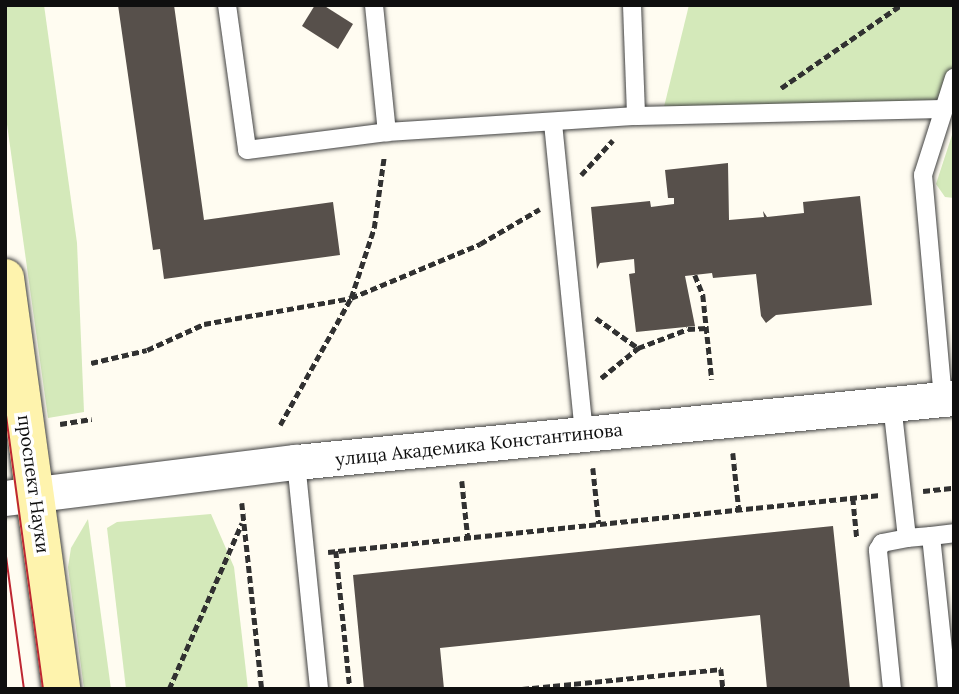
<!DOCTYPE html>
<html>
<head>
<meta charset="utf-8">
<style>
	body { margin:0 }
	#map { position:relative; width:959px; height:694px; overflow:hidden; background:#fffcf1; font-family:Lora,serif }
	div>[style] { position:absolute }
	[style*='--x'] { left:calc(var(--x)*1px); top:calc(var(--y)*1px); width:calc(var(--w)*1px); rotate:calc(var(--a)*1deg) }
	.green>* { inset:0; background:#d4e9ba }
	.building>* { inset:0; background:#57504b }
	.path>* { height:4.5px; margin-top:-2.25px; transform-origin:0; background:repeating-linear-gradient(90deg,#313131 0 7px,transparent 0 10.5px) }
	.roads { filter:drop-shadow(0 0 2px #424242) drop-shadow(0 0 2px #424242) }
	.service>* { height:18px; margin:-9px; padding:0 9px; transform-origin:9px; border-radius:9px; background:#fff }
	.minor>* { height:35px; margin:-17.5px; padding:0 17.5px; transform-origin:17.5px; border-radius:17.5px; background:#fff }
	.secondary>* { height:38px; margin:-19px; padding:0 19px; transform-origin:19px; border-radius:19px; background:#fef3ad }
	.tram>* { height:2px; margin:-1px; padding:0 1px; transform-origin:1px; border-radius:1px; background:#be2732 }
	span { translate:-50% -50%; white-space:nowrap; text-align:center; line-height:1.15; -webkit-text-stroke:7px #fff; paint-order:stroke }
	.street-label { font-size:18px; color:#0f0f0f }
	.frame { position:absolute; inset:0; border:7px solid #0f0f0f; pointer-events:none }
</style>
</head>
<body>
<div id="map">
	<div class="green">
		<i style="clip-path:polygon(5px 5px,44px 5px,77px 243px,84px 412px,48px 418px,5px 110px)"></i>
		<i style="clip-path:polygon(689px 5px,954px 5px,954px 77px,944px 109px,662px 115px)"></i>
		<i style="clip-path:polygon(954px 129px,954px 198px,945px 197px,936px 184px)"></i>
		<i style="clip-path:polygon(211px 514px,234px 567px,248px 689px,126px 689px,107px 528px,117px 522px)"></i>
		<i style="clip-path:polygon(88px 519px,111px 689px,84px 689px,68px 567px,71px 548px)"></i>
	</div>
	<div class="building">
		<i style="clip-path:polygon(118px 5px,174px 5px,204px 220px,333px 202px,340px 255px,164px 279px,160px 249px,153px 250px)"></i>
		<i style="clip-path:polygon(315px 5px,323px 5px,353px 24px,338px 49px,302px 26px)"></i>
		<i style="clip-path:polygon(728px 163px,729px 220px,764px 217px,763px 211px,767px 217px,804px 213px,803px 202px,860px 196px,872px 305px,776px 315px,766px 323px,761px 316px,756px 274px,713px 278px,712px 273px,685px 276px,695px 326px,636px 332px,629px 274px,635px 273px,634px 259px,600px 263px,597px 269px,591px 207px,650px 201px,651px 207px,674px 204px,674px 198px,668px 198px,665px 170px)"></i>
		<i style="clip-path:polygon(833px 526px,850px 689px,767px 689px,760px 615px,440px 648px,444px 689px,364px 689px,353px 575px)"></i>
	</div>
	<div class="path">
		<i style="--x:781;--y:88;--w:146;--a:-34.7"></i>
		<i style="--x:581;--y:175;--w:47;--a:-47.6"></i>
		<i style="--x:695;--y:275;--w:22;--a:68"></i>
		<i style="--x:703;--y:295;--w:85;--a:84"></i>
		<i style="--x:596;--y:318;--w:52;--a:35.5"></i>
		<i style="--x:91;--y:363;--w:57;--a:-13.1"></i>
		<i style="--x:147;--y:350;--w:63;--a:-24.5"></i>
		<i style="--x:204;--y:324;--w:149;--a:-10"></i>
		<i style="--x:351;--y:298;--w:140;--a:-22.7"></i>
		<i style="--x:480;--y:244;--w:69;--a:-30.3"></i>
		<i style="--x:601;--y:378;--w:48;--a:-39"></i>
		<i style="--x:638;--y:348;--w:53;--a:-20.8"></i>
		<i style="--x:688;--y:329;--w:18;--a:-3"></i>
		<i style="--x:60;--y:424;--w:32;--a:-9"></i>
		<i style="--x:280;--y:425;--w:145;--a:-60.8"></i>
		<i style="--x:351;--y:298;--w:74;--a:-71.8"></i>
		<i style="--x:374;--y:228;--w:72;--a:-82"></i>
		<i style="--x:733;--y:453;--w:57;--a:84"></i>
		<i style="--x:593;--y:468;--w:56;--a:83.9"></i>
		<i style="--x:462;--y:481;--w:57;--a:84"></i>
		<i style="--x:923;--y:491;--w:31;--a:-6"></i>
		<i style="--x:853;--y:498;--w:41;--a:84.4"></i>
		<i style="--x:242;--y:503;--w:187;--a:83.9"></i>
		<i style="--x:336;--y:551;--w:139;--a:84.2"></i>
		<i style="--x:328;--y:552;--w:555;--a:-5.9"></i>
		<i style="--x:169;--y:689;--w:181;--a:-66.3"></i>
		<i style="--x:522;--y:689;--w:200;--a:-5.7"></i>
		<i style="--x:721;--y:669;--w:20;--a:84"></i>
	</div>
	<div class="roads">
		<div class="service">
			<i style="--x:227;--y:5;--w:146;--a:82.1"></i>
			<i style="--x:247;--y:150;--w:141;--a:-7.3"></i>
			<i style="--x:387;--y:132;--w:250;--a:-3.7"></i>
			<i style="--x:636;--y:116;--w:308;--a:-1.3"></i>
			<i style="--x:374;--y:5;--w:128;--a:84.2"></i>
			<i style="--x:632;--y:5;--w:111;--a:87.9"></i>
			<i style="--x:553;--y:123;--w:313;--a:84.3"></i>
			<i style="--x:943;--y:399;--w:225;--a:-95.1"></i>
			<i style="--x:923;--y:175;--w:102;--a:-72.3"></i>
			<i style="--x:296;--y:462;--w:228;--a:84.2"></i>
			<i style="--x:931;--y:536;--w:23;--a:-7"></i>
			<i style="--x:907;--y:538;--w:24;--a:-5"></i>
			<i style="--x:931;--y:536;--w:154;--a:84"></i>
			<i style="--x:892;--y:689;--w:140;--a:-95.8"></i>
			<i style="--x:878;--y:550;--w:8;--a:-60"></i>
			<i style="--x:882;--y:543;--w:25;--a:-11"></i>
			<i style="--x:907;--y:538;--w:135;--a:-96.4"></i>
		</div>
		<div class="minor">
			<i style="--x:5;--y:498;--w:293;--a:-7.1"></i>
			<i style="--x:296;--y:462;--w:661;--a:-5.56"></i>
		</div>
		<div class="secondary">
			<i style="--x:5;--y:278;--w:415;--a:82.2"></i>
		</div>
	</div>
	<div class="tram">
		<i style="--x:5;--y:408;--w:284;--a:82.3"></i>
		<i style="--x:5;--y:549;--w:141;--a:82.3"></i>
	</div>
	<div class="street-label">
		<span style="left:479px;top:445px;rotate:-6deg">улица Академика Константинова</span>
		<span style="left:33px;top:484px;rotate:82deg">проспект Науки</span>
	</div>
	<div class="frame"></div>
</div>
</body>
</html>
